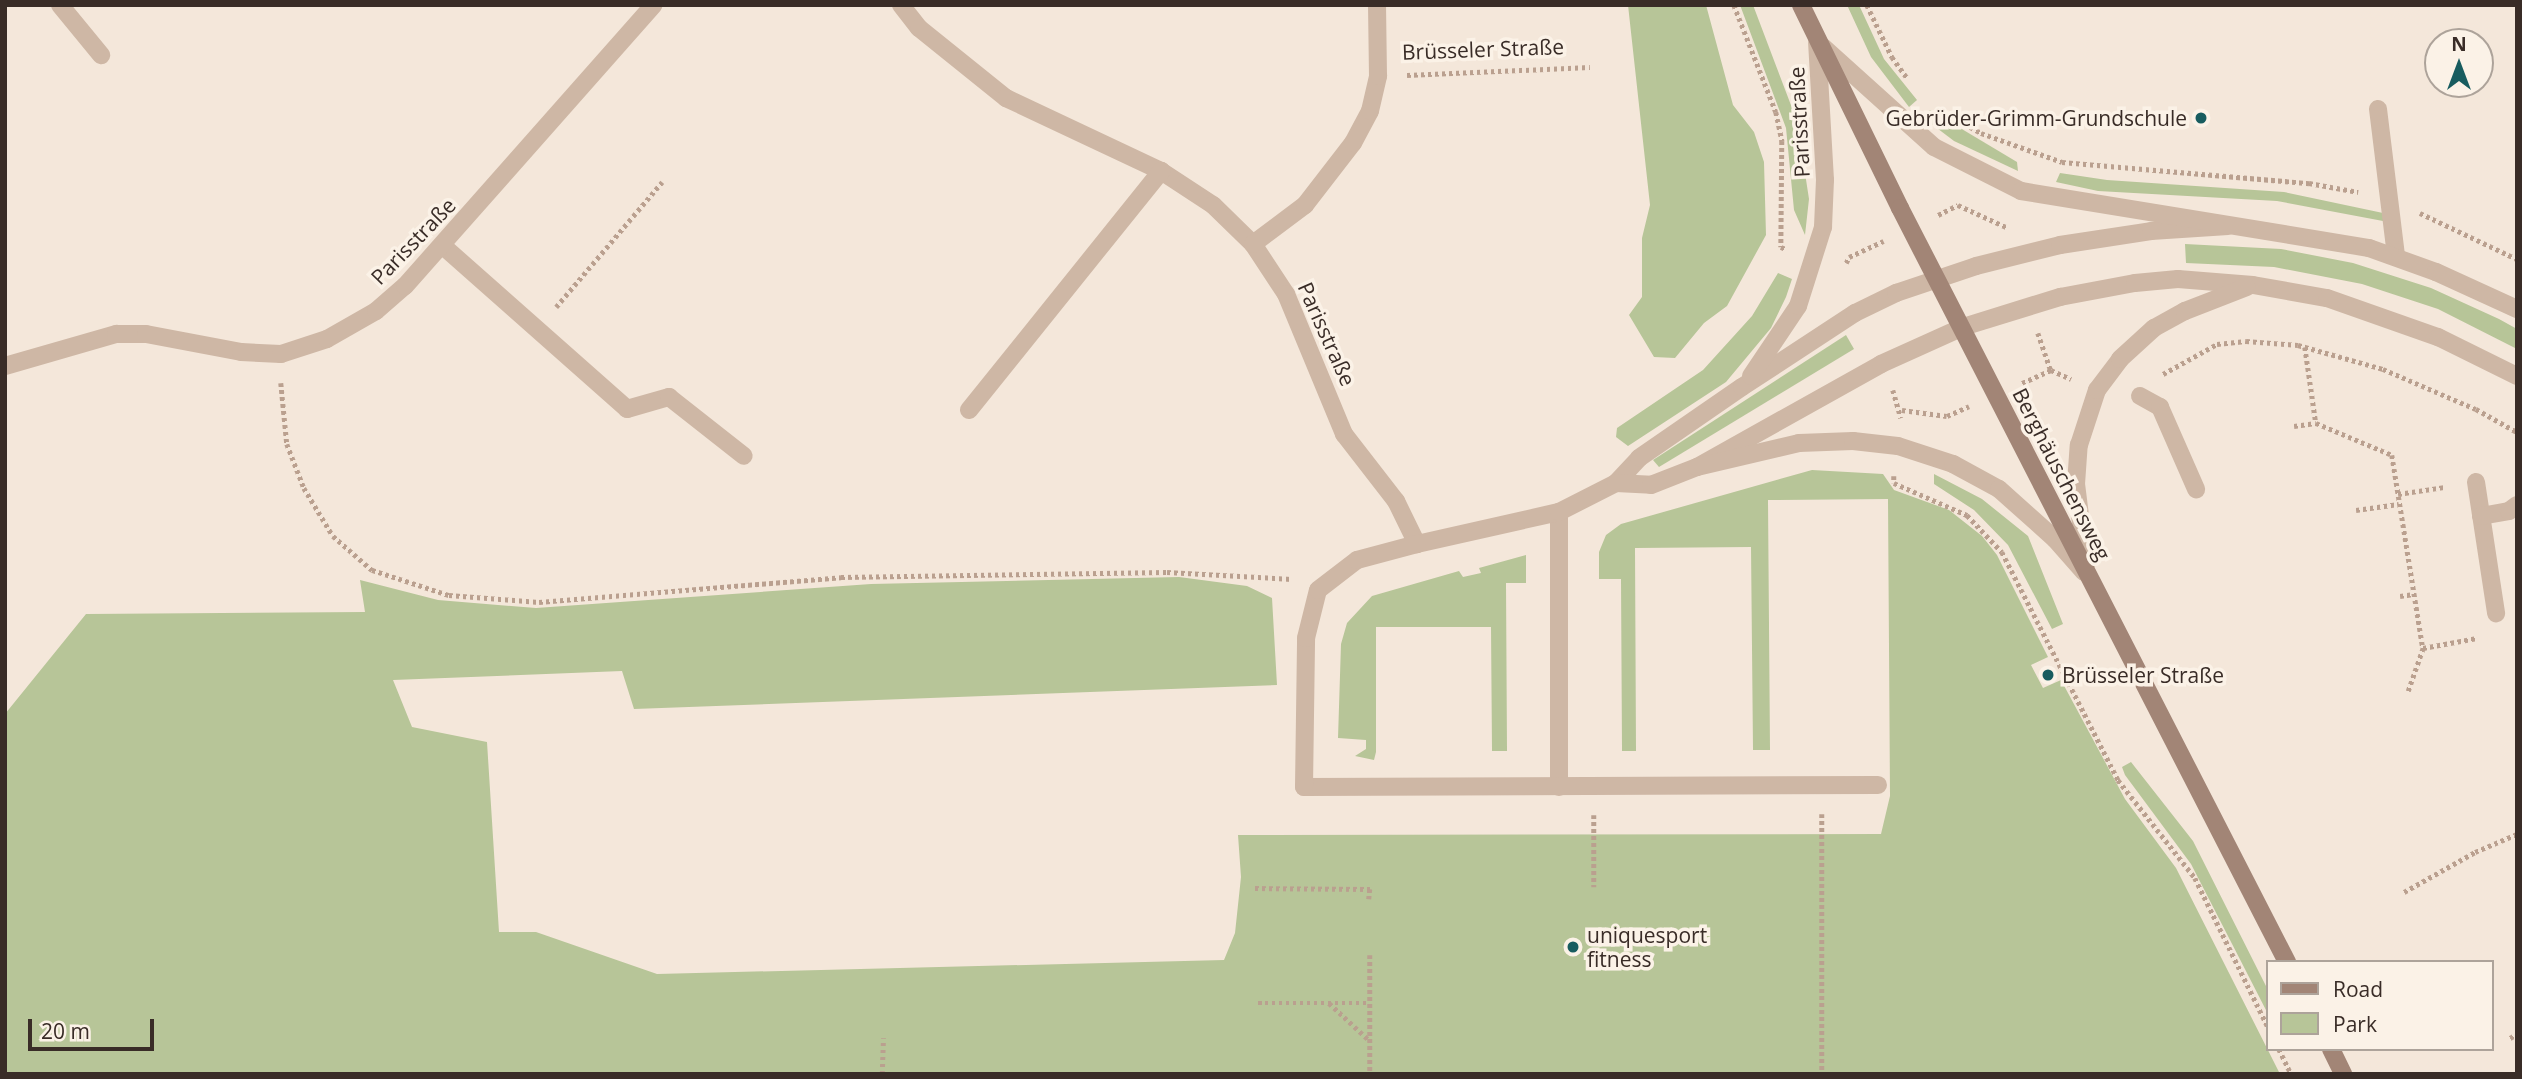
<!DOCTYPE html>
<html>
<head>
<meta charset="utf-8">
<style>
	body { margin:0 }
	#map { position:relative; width:2522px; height:1079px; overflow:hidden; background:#f4e7da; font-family:"Open Sans",sans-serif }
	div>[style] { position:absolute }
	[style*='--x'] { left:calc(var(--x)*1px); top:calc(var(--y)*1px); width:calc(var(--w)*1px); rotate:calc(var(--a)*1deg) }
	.green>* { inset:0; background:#b7c598 }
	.path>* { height:4.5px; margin-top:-2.25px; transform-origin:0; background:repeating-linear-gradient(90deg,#baa08f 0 3.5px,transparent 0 7px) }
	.service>* { height:18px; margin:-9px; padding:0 9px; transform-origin:9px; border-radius:9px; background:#ceb7a5 }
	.minor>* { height:18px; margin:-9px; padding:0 9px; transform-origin:9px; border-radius:9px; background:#ceb7a5 }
	.secondary>* { height:18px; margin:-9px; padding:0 9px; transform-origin:9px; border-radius:9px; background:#a28576 }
	.dots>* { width:19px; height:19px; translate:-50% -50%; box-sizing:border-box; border:4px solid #fbf2e7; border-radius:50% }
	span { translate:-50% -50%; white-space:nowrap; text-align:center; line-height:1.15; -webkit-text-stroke:7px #fbf2e7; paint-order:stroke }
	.street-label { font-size:21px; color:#392c27 }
	.poi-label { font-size:21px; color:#392c27 }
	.right { translate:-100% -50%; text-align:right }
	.left { translate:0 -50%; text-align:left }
	.frame { position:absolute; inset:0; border:7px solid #392c27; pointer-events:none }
	.legend { position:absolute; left:2266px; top:960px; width:228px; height:91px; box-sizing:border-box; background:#fbf2e7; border:2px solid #ada39a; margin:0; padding:9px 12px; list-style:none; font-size:21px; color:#392c27 }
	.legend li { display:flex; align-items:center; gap:14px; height:35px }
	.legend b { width:35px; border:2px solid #ada39a }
	.north { position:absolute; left:2424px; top:28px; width:70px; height:70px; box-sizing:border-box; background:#fbf2e7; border:2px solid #ada39a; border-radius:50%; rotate:0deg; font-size:19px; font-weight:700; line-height:28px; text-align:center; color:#392c27 }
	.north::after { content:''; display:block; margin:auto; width:24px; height:32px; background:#185c5f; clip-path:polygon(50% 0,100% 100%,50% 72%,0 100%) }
	.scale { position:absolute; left:28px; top:1019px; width:126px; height:32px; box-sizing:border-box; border:4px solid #392c27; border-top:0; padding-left:9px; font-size:21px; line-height:24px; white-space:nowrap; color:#392c27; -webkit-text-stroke:5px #fbf2e7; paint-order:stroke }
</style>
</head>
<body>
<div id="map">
	<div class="green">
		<i style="clip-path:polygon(1628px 5px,1706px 5px,1733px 105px,1754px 132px,1764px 162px,1766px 235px,1727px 306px,1704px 323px,1675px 358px,1654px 357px,1629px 315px,1642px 297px,1642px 238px,1650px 205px)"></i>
		<i style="clip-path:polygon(1740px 5px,1753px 5px,1797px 121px,1809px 199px,1805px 235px,1794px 210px,1786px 128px)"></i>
		<i style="clip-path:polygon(1847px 5px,1859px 5px,1884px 59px,1917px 100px,1909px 107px,1871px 57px)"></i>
		<i style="clip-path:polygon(1930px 110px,2017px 162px,2018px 171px,1954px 141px,1921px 116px)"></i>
		<i style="clip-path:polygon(2060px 173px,2107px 180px,2284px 192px,2383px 213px,2383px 221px,2277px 201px,2098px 191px,2056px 182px)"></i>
		<i style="clip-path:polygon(2185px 244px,2281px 249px,2353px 263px,2431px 288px,2499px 319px,2517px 329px,2517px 349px,2438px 309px,2362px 284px,2274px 267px,2186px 263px)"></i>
		<i style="clip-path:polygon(1778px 273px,1792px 279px,1786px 297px,1771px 328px,1726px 382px,1628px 446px,1616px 437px,1617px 428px,1703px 370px,1752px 316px)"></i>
		<i style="clip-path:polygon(1846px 335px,1854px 349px,1659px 467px,1653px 460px)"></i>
		<i style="clip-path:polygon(1812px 470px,1883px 474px,1894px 490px,1949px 510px,1982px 536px,1997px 555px,2048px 657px,2031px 665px,2043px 688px,2061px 680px,2125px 799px,2176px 868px,2280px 1074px,5px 1074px,5px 714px,86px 614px,365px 612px,360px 580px,438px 600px,536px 608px,871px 584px,1179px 577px,1247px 586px,1272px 598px,1277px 685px,634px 709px,622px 671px,393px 680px,412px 727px,487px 742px,499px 932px,536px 932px,657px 974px,1224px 960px,1235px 933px,1241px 877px,1238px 835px,1881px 834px,1890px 796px,1888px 499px,1768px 500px,1770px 750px,1753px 750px,1751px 547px,1635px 548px,1636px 751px,1622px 751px,1621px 579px,1599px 579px,1599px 552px,1606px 535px,1621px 524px)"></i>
		<i style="clip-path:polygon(1934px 474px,1982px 499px,2028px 536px,2063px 624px,2052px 629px,2008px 545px,1974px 510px,1934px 484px)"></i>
		<i style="clip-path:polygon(1526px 555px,1526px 583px,1506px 583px,1507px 751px,1492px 751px,1491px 627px,1376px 627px,1376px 752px,1374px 760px,1355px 756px,1366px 749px,1366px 740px,1338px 738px,1341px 644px,1347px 623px,1372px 596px,1459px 571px,1463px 577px,1481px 573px,1479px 568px)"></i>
		<i style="clip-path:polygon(2131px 762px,2193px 841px,2268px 990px,2268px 1014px,2191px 864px,2125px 775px,2122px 767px)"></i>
	</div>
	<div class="path">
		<i style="--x:1734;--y:5;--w:115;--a:68.6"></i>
		<i style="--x:1776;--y:112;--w:30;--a:78"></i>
		<i style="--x:1782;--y:141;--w:106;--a:90.5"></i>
		<i style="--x:1781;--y:247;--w:5;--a:22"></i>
		<i style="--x:1867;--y:5;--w:58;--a:64.3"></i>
		<i style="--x:1892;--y:57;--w:27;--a:54"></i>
		<i style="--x:1407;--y:75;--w:183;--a:-2.5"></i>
		<i style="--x:1946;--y:113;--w:40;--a:29.7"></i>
		<i style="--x:1981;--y:133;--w:86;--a:19.7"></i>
		<i style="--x:2062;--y:162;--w:248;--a:4.9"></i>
		<i style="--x:2309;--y:183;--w:50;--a:10.4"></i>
		<i style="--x:2420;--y:213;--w:107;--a:25.4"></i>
		<i style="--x:1938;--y:215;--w:22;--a:-27"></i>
		<i style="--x:1958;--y:205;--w:53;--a:24.6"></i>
		<i style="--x:1846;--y:263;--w:7;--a:-63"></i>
		<i style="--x:1849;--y:257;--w:38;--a:-25"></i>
		<i style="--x:556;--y:307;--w:164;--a:-49.7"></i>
		<i style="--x:2038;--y:333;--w:39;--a:71"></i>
		<i style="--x:2305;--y:347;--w:77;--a:81.8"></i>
		<i style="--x:2316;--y:423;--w:82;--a:22.8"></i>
		<i style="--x:2392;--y:455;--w:195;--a:80.9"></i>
		<i style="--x:2423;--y:648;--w:55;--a:-10.5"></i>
		<i style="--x:2163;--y:374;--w:62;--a:-29.1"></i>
		<i style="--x:2217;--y:344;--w:29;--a:-6"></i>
		<i style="--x:2246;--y:341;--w:52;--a:4.4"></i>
		<i style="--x:2298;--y:345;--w:88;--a:15.8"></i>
		<i style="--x:2383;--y:369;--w:101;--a:23.3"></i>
		<i style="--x:2476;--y:409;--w:47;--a:29.3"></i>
		<i style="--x:281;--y:383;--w:61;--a:84.4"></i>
		<i style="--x:287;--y:444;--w:47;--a:68.9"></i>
		<i style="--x:304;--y:488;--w:56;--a:58.9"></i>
		<i style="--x:333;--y:536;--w:52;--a:41.1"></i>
		<i style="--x:372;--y:570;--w:81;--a:18"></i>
		<i style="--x:449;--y:595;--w:90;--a:4.4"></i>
		<i style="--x:539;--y:602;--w:303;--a:-4.7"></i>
		<i style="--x:841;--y:577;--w:326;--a:-0.9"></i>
		<i style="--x:1167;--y:572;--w:125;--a:3.2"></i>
		<i style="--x:2022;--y:383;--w:32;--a:-24"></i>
		<i style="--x:2051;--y:370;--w:22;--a:24"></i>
		<i style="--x:1893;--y:390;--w:29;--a:74"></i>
		<i style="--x:1902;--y:410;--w:45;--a:7.6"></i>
		<i style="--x:1947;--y:416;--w:24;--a:-24"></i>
		<i style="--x:2294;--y:426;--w:22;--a:-8"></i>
		<i style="--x:1894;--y:476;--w:7;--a:90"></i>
		<i style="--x:1894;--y:483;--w:80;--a:23.7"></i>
		<i style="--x:1967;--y:515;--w:51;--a:46.6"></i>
		<i style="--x:2002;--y:552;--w:256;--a:63"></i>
		<i style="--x:2118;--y:780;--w:125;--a:51.8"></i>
		<i style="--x:2195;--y:878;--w:166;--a:63.9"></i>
		<i style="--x:2398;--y:494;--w:48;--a:-8.5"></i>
		<i style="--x:2356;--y:510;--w:43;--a:-7.9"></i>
		<i style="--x:2400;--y:596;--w:14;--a:-8"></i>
		<i style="--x:2408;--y:691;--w:46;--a:-70.8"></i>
		<i style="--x:1822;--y:814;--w:260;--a:90"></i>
		<i style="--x:1594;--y:815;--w:72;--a:90"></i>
		<i style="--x:1255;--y:888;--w:115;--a:0.5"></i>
		<i style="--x:1370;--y:889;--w:10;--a:96"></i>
		<i style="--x:2404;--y:892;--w:81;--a:-29.4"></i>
		<i style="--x:2475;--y:852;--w:46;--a:-23.2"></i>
		<i style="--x:1370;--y:955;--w:119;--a:90"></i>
		<i style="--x:1258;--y:1003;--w:112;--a:0"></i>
		<i style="--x:1329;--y:1003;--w:56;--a:42.8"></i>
		<i style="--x:2510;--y:1038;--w:8;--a:-30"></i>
		<i style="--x:2279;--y:1049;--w:28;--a:64"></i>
		<i style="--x:882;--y:1074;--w:36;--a:-88"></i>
	</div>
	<div class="service">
		<i style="--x:2378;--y:109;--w:148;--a:83"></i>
		<i style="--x:2140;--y:396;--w:23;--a:29"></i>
		<i style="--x:2160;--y:407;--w:90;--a:66.3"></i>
		<i style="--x:2476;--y:482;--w:133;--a:81.3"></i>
		<i style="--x:1559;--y:512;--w:275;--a:90"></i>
		<i style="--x:2481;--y:516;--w:28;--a:-10"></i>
		<i style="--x:2509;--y:511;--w:10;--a:-37"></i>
		<i style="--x:1304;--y:787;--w:574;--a:-0.2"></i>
	</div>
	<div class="minor">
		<i style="--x:60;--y:5;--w:65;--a:50.6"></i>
		<i style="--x:901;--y:5;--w:29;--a:52"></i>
		<i style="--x:919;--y:28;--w:112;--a:38.8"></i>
		<i style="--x:1006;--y:98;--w:171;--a:25.2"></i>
		<i style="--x:1161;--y:171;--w:62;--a:33.2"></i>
		<i style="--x:1213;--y:205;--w:56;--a:44.3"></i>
		<i style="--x:1253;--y:244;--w:60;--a:56.6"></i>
		<i style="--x:1286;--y:294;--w:152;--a:67.5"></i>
		<i style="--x:1344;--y:434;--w:85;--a:52.2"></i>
		<i style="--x:1396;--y:501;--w:48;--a:64"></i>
		<i style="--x:1417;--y:544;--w:146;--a:-12.7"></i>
		<i style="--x:1559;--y:512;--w:64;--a:-27"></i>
		<i style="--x:1616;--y:483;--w:34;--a:-47"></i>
		<i style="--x:1639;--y:458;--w:125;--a:-34.6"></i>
		<i style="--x:1742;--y:387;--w:135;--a:-33.2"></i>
		<i style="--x:1855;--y:313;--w:46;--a:-26"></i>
		<i style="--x:1896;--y:293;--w:84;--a:-18.6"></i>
		<i style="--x:1976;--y:266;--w:87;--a:-14"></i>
		<i style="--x:2060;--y:245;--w:92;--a:-8.7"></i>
		<i style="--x:2151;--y:231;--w:77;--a:-3.7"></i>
		<i style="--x:1823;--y:47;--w:149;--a:42"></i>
		<i style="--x:1934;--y:147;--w:97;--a:26.8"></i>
		<i style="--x:2021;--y:191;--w:353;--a:9.3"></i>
		<i style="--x:2369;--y:248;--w:71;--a:19.7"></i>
		<i style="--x:2436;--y:272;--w:89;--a:24.6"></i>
		<i style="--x:1253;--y:244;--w:65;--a:-36.9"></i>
		<i style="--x:1305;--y:205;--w:78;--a:-52.3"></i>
		<i style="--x:1353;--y:143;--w:36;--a:-62"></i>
		<i style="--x:1370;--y:111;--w:36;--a:-77"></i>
		<i style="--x:1378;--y:76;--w:71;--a:-90.8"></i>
		<i style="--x:443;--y:246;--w:246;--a:41.5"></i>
		<i style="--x:627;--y:409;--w:44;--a:-15.9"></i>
		<i style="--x:669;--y:397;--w:95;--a:38.2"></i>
		<i style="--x:5;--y:366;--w:116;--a:-16.1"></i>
		<i style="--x:116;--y:334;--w:30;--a:0"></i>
		<i style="--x:146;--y:334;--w:97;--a:10.7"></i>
		<i style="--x:241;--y:352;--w:40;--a:2.9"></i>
		<i style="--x:281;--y:354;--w:48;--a:-18.1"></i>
		<i style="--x:327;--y:339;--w:56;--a:-29.7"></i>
		<i style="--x:376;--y:311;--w:38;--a:-41"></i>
		<i style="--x:405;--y:286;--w:375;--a:-48.5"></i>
		<i style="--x:1751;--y:376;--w:84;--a:-56.1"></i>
		<i style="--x:1798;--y:306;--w:83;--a:-72.4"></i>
		<i style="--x:1823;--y:227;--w:47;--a:-87.6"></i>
		<i style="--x:1825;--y:180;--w:138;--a:-93.3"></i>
		<i style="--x:969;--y:410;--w:307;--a:-51.2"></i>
		<i style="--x:1697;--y:467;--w:211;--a:-29.2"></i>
		<i style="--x:1881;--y:364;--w:90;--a:-24.3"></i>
		<i style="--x:1963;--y:327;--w:102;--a:-17.2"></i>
		<i style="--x:2060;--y:297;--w:76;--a:-10.6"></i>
		<i style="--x:2135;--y:283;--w:43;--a:-5.3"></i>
		<i style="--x:2178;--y:279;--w:75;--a:4.6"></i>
		<i style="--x:2253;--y:285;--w:75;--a:10"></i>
		<i style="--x:2327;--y:298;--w:118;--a:19.4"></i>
		<i style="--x:2438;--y:337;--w:88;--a:26.3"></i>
		<i style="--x:1616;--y:483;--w:35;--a:3"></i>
		<i style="--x:1651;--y:485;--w:49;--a:-21.4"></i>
		<i style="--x:1697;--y:467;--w:105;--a:-13.2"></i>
		<i style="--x:1799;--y:443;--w:54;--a:-2.1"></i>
		<i style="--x:1853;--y:441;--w:45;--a:6.3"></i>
		<i style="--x:1898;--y:446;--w:58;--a:18.1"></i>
		<i style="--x:1953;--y:464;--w:52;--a:28.5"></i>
		<i style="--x:1999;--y:489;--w:75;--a:41.8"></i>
		<i style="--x:2055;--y:539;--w:44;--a:48.7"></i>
		<i style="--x:2086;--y:564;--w:81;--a:-97.1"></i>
		<i style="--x:2076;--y:484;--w:39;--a:-86"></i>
		<i style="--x:2079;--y:445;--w:58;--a:-71.9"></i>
		<i style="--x:2097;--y:390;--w:39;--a:-53"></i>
		<i style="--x:2120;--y:359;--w:46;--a:-42.4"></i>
		<i style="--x:2154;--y:328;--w:35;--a:-29"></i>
		<i style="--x:2185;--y:311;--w:66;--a:-21.2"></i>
		<i style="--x:1304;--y:787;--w:149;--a:-89.2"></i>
		<i style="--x:1306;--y:638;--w:49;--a:-76"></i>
		<i style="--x:1318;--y:590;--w:49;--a:-37.6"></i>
		<i style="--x:1357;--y:560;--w:62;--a:-14.9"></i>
	</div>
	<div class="secondary">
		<i style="--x:1801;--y:5;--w:226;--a:64"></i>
		<i style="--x:1900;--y:208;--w:848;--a:62.83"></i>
		<i style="--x:2331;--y:1049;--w:28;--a:64"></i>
	</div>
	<div class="dots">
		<i style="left:2201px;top:118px;background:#185c5f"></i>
		<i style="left:2048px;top:675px;background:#185c5f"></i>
		<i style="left:1573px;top:947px;background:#185c5f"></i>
	</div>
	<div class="street-label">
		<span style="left:1483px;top:49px;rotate:-2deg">Brüsseler Straße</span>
		<span style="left:1799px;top:122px;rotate:-93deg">Parisstraße</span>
		<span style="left:413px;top:241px;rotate:-46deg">Parisstraße</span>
		<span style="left:1327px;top:334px;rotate:66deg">Parisstraße</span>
		<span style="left:2062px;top:474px;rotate:63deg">Berghäuschensweg</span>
	</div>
	<div class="poi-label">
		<span class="right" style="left:2187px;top:118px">Gebrüder-Grimm-Grundschule</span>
		<span class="left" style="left:2062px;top:675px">Brüsseler Straße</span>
		<span class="left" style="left:1587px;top:947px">uniquesport<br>fitness</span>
	</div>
	<div class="frame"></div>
	<ul class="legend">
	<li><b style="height:9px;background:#a28576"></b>Road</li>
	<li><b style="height:19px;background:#b7c598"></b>Park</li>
	</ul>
	<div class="north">N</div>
	<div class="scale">20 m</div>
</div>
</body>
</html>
